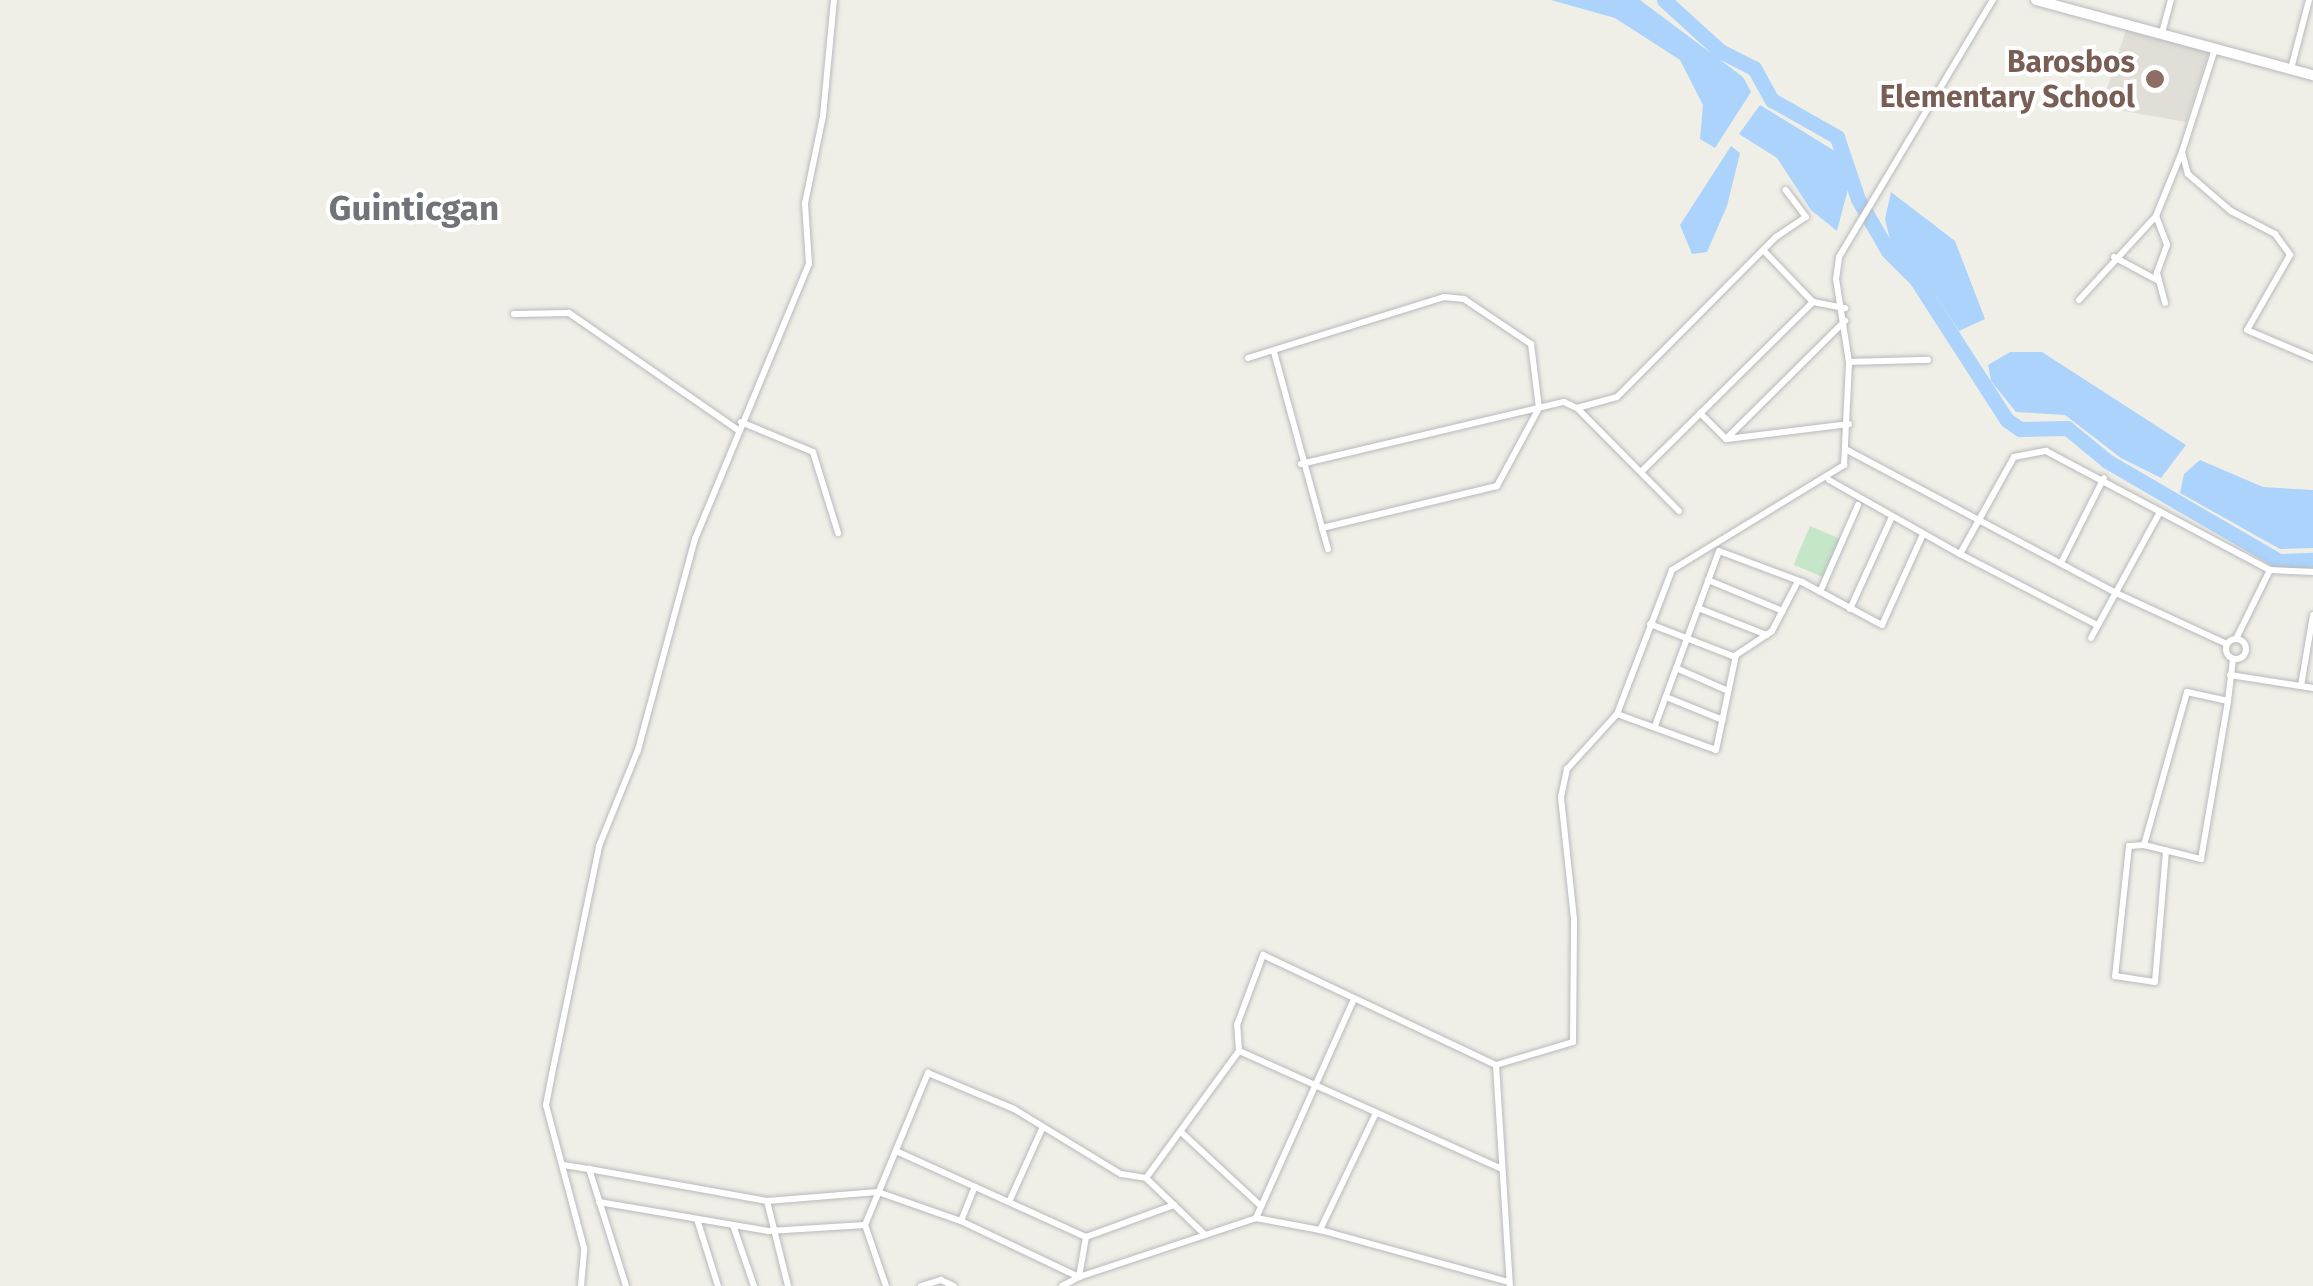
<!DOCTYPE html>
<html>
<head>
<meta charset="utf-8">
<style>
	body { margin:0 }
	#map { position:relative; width:2313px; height:1286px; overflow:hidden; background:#f0efe7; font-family:"Fira Sans",sans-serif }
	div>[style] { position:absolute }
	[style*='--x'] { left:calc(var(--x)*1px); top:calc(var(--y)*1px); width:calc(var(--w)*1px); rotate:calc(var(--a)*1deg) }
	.education>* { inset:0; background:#e0ded6 }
	.green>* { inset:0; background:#c5e6c8; transform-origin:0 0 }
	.water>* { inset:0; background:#acd3fb }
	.river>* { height:15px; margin:-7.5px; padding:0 7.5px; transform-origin:7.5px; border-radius:7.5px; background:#acd3fb }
	.roads { filter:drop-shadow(0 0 2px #b7b9bd) drop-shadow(0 0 2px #b7b9bd) }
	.street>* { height:6px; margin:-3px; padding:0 3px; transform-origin:3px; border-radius:3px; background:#fff }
	.street>.ring { margin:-3px; padding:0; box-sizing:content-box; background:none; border:6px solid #fff; border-radius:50% }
	.secondary>* { height:10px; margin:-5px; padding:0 5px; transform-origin:5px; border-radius:5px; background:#fff }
	.dots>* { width:28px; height:28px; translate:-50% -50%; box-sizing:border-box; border:5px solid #fff; border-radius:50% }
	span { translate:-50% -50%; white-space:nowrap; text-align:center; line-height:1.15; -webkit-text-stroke:8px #fff; paint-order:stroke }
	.education-label { font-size:30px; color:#785e54; font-weight:700 }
	.right { translate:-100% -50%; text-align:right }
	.quarter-label { font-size:35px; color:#707479; font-weight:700 }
</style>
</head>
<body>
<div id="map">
	<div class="education">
		<i style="clip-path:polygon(2126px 30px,2209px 51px,2186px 122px,2101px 107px)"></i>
	</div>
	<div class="green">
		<i style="left:1810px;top:526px;width:33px;height:42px;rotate:23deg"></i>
	</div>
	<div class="water">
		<i style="clip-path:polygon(1551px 0,1640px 0,1743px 77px,1751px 92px,1715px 148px,1700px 139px,1703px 105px,1680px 60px,1615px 18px)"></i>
		<i style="clip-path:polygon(1760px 105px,1838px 153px,1848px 189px,1837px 231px,1811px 210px,1777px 158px,1739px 134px)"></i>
		<i style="clip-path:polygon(1731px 146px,1740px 153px,1727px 206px,1707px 252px,1692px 254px,1680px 225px)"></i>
		<i style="clip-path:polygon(1891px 192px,1955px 241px,1985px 319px,1959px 331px,1926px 281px,1891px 244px,1885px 219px)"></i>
		<i style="clip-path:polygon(2010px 352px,2042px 352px,2186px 445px,2161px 478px,2121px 458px,2065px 415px,2016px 412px,1991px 381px,1988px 365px)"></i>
		<i style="clip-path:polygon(2200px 460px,2263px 487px,2313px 490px,2313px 548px,2280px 549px,2180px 493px,2184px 474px)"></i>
	</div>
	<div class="river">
		<i style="--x:1664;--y:0;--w:76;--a:42.3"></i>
		<i style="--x:1720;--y:51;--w:38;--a:27"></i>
		<i style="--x:1754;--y:68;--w:37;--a:61"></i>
		<i style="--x:1772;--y:100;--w:75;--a:29.6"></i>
		<i style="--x:1837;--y:137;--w:65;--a:71.3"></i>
		<i style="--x:1858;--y:199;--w:60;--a:60"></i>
		<i style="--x:1888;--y:251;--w:40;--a:45"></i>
		<i style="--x:1916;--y:279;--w:168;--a:57.2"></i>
		<i style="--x:2007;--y:420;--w:16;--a:35"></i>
		<i style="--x:2020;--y:429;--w:47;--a:-1.2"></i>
		<i style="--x:2067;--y:428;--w:52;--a:39.5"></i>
		<i style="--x:2107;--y:461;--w:199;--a:30.2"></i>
		<i style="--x:2279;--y:561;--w:34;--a:-2"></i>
	</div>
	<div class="roads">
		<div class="street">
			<i style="--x:2162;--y:33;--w:34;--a:-75"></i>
			<i style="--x:2215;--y:49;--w:108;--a:107.8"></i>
			<i style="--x:2182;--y:152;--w:23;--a:75"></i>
			<i style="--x:2188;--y:174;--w:57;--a:40.7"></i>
			<i style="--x:2231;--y:211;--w:50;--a:27.6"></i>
			<i style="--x:2275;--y:234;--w:26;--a:54"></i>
			<i style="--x:2290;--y:255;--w:86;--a:119.8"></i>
			<i style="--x:2247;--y:330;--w:72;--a:23"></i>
			<i style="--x:2291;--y:69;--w:71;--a:-75.4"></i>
			<i style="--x:2156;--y:216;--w:31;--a:69"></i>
			<i style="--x:2167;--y:245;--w:30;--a:110"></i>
			<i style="--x:2157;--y:273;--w:31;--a:75"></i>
			<i style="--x:1765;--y:252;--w:69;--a:46.2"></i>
			<i style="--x:1813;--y:302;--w:33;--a:11"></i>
			<i style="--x:2114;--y:257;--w:51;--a:28.1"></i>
			<i style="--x:2079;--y:300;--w:114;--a:-47.5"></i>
			<i style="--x:2156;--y:216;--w:69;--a:-67.9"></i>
			<i style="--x:514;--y:314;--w:55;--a:-1"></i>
			<i style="--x:569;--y:313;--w:206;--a:34.7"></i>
			<i style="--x:1274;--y:352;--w:182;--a:74.7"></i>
			<i style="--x:1248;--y:358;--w:205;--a:-17.3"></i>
			<i style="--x:1444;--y:297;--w:20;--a:6"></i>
			<i style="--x:1464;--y:299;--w:81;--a:33.9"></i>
			<i style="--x:1531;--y:344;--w:64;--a:82.9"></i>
			<i style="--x:1539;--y:408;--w:89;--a:118.3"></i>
			<i style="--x:1497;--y:486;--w:180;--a:166.5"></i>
			<i style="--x:1322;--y:528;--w:22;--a:74"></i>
			<i style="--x:1849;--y:362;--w:79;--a:-1.5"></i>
			<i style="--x:1700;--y:413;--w:37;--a:45"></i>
			<i style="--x:741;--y:422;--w:78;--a:22.6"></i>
			<i style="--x:813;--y:452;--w:85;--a:72.8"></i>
			<i style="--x:1726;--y:439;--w:168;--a:-44.8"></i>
			<i style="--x:1727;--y:439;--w:123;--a:-7"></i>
			<i style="--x:1847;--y:450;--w:305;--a:28"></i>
			<i style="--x:2116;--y:593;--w:122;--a:24.7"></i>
			<i style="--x:1301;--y:464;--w:270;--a:-13.3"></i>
			<i style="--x:1564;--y:402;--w:14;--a:25"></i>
			<i style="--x:1641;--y:472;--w:242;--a:-44.7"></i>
			<i style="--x:1829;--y:480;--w:150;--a:29.5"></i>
			<i style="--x:1679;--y:511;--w:145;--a:-134.7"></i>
			<i style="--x:1577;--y:408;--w:41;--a:-15.4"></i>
			<i style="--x:1617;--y:397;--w:226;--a:-45.2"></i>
			<i style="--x:1776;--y:237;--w:36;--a:-34"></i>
			<i style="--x:1806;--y:217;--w:34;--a:-127"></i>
			<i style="--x:2061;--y:563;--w:95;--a:-63.2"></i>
			<i style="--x:1708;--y:580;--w:81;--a:22.5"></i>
			<i style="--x:1820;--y:592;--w:95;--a:-66.4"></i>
			<i style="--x:1698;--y:608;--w:74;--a:21.4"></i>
			<i style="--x:1850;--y:609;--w:101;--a:-65.5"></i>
			<i style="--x:1650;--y:624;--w:91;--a:21.2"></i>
			<i style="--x:2097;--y:625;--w:154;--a:-152.6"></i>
			<i style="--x:1960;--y:554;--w:111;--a:-60.9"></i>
			<i style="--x:2014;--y:457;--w:33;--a:-11"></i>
			<i style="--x:2046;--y:451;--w:254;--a:28"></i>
			<i style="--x:2270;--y:570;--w:43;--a:2.7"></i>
			<i style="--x:2091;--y:638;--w:144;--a:-61.3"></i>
			<i class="ring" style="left:2226px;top:639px;width:14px;height:14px"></i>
			<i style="--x:2236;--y:639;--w:77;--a:-63.8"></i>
			<i style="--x:1676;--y:668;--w:57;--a:23.9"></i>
			<i style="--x:2230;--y:675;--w:84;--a:8.9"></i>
			<i style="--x:2301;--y:686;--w:72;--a:-80.4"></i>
			<i style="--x:1666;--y:697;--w:61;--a:22"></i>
			<i style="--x:2228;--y:701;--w:42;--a:-167.6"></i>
			<i style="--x:2187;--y:692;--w:159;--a:105.7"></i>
			<i style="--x:2144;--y:845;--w:59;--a:13.8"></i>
			<i style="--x:2201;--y:859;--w:160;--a:-80.3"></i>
			<i style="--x:2228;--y:701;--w:42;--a:-83.2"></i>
			<i style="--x:1617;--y:714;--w:105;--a:20"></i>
			<i style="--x:1716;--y:750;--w:97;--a:-78.1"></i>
			<i style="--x:1736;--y:655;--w:43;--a:-33.7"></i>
			<i style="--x:1772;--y:631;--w:56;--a:-62.5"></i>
			<i style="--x:1655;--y:726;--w:186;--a:-69.9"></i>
			<i style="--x:1719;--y:551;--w:89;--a:20.5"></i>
			<i style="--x:1802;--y:582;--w:91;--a:28.3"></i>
			<i style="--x:1882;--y:625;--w:100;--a:-65.7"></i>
			<i style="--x:2144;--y:845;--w:15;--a:176"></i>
			<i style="--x:2129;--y:846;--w:131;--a:96.1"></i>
			<i style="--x:2115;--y:976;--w:40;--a:8.5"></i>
			<i style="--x:2155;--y:982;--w:132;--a:-85.2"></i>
			<i style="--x:1496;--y:1065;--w:80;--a:-16.6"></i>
			<i style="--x:1573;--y:1042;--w:123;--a:-89.5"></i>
			<i style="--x:1574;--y:919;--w:123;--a:-96.1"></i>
			<i style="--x:1561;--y:797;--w:29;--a:-78"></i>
			<i style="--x:1567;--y:769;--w:74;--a:-47.7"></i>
			<i style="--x:1617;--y:714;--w:154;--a:-69.1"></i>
			<i style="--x:1672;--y:570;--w:202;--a:-31.4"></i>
			<i style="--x:1844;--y:465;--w:103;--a:-87.2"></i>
			<i style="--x:1849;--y:362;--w:84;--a:-98.9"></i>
			<i style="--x:1836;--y:279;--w:22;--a:-82"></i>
			<i style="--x:1839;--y:257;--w:300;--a:-59.1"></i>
			<i style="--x:1376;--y:1113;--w:130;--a:115.6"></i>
			<i style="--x:1320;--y:1230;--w:196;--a:15.4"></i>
			<i style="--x:1181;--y:1132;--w:109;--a:42.8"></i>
			<i style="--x:896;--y:1151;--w:209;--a:24.4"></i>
			<i style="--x:1086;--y:1237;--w:94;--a:-20"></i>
			<i style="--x:563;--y:1165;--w:26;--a:9"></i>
			<i style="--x:1502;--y:1169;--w:288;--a:-155.8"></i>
			<i style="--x:1239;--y:1051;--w:26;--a:-94"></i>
			<i style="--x:1237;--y:1025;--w:75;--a:-69.6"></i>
			<i style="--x:1263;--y:955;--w:258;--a:25.3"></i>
			<i style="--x:1496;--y:1065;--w:221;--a:86.4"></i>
			<i style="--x:1146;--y:1178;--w:157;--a:-53.8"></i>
			<i style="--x:767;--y:1201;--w:88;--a:76.1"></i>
			<i style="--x:599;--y:1202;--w:172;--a:9.7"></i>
			<i style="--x:769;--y:1231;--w:96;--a:-3.6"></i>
			<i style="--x:1009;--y:1202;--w:80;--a:-65.7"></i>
			<i style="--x:1256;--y:1218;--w:240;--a:-65.9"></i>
			<i style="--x:697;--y:1219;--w:70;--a:72.6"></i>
			<i style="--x:961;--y:1221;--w:37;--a:-68"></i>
			<i style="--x:733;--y:1225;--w:65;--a:71"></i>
			<i style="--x:581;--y:1286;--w:38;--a:-85"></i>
			<i style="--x:584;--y:1248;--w:148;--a:-104.9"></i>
			<i style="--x:546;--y:1105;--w:37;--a:-79"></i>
			<i style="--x:553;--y:1069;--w:228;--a:-78.3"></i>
			<i style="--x:599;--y:846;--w:104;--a:-67.9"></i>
			<i style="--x:638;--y:750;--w:219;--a:-74.9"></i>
			<i style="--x:695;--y:539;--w:298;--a:-67.5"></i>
			<i style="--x:809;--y:264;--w:61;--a:-93.8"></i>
			<i style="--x:805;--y:203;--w:89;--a:-78.3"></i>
			<i style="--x:823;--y:116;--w:117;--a:-84.6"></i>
			<i style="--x:626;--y:1286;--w:123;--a:-107.5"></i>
			<i style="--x:589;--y:1169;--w:181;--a:10.2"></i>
			<i style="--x:767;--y:1201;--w:111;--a:-4.6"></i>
			<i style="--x:878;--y:1192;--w:88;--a:19.3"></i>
			<i style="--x:961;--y:1221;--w:131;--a:25.4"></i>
			<i style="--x:1079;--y:1277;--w:187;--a:-18.4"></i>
			<i style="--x:1256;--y:1218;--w:65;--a:10.6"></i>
			<i style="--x:886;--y:1286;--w:65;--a:-109"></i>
			<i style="--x:865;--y:1225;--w:165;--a:-67.5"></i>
			<i style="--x:928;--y:1073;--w:93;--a:22.7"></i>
			<i style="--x:1014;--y:1109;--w:125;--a:31.3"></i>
			<i style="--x:1121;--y:1174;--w:25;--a:9"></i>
			<i style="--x:1146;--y:1178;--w:82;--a:44"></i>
			<i style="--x:921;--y:1286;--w:21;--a:-17"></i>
			<i style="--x:941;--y:1280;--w:14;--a:25"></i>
			<i style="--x:1062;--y:1286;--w:19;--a:-28"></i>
			<i style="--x:1079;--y:1277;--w:41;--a:-80.1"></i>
		</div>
		<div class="secondary">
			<i style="--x:2036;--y:0;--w:287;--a:15.2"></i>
		</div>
	</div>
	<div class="dots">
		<i style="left:2155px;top:79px;background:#8d6e63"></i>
	</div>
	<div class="education-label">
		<span class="right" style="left:2135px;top:79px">Barosbos<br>Elementary School</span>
	</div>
	<div class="quarter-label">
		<span style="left:414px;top:208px">Guinticgan</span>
	</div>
</div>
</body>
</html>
